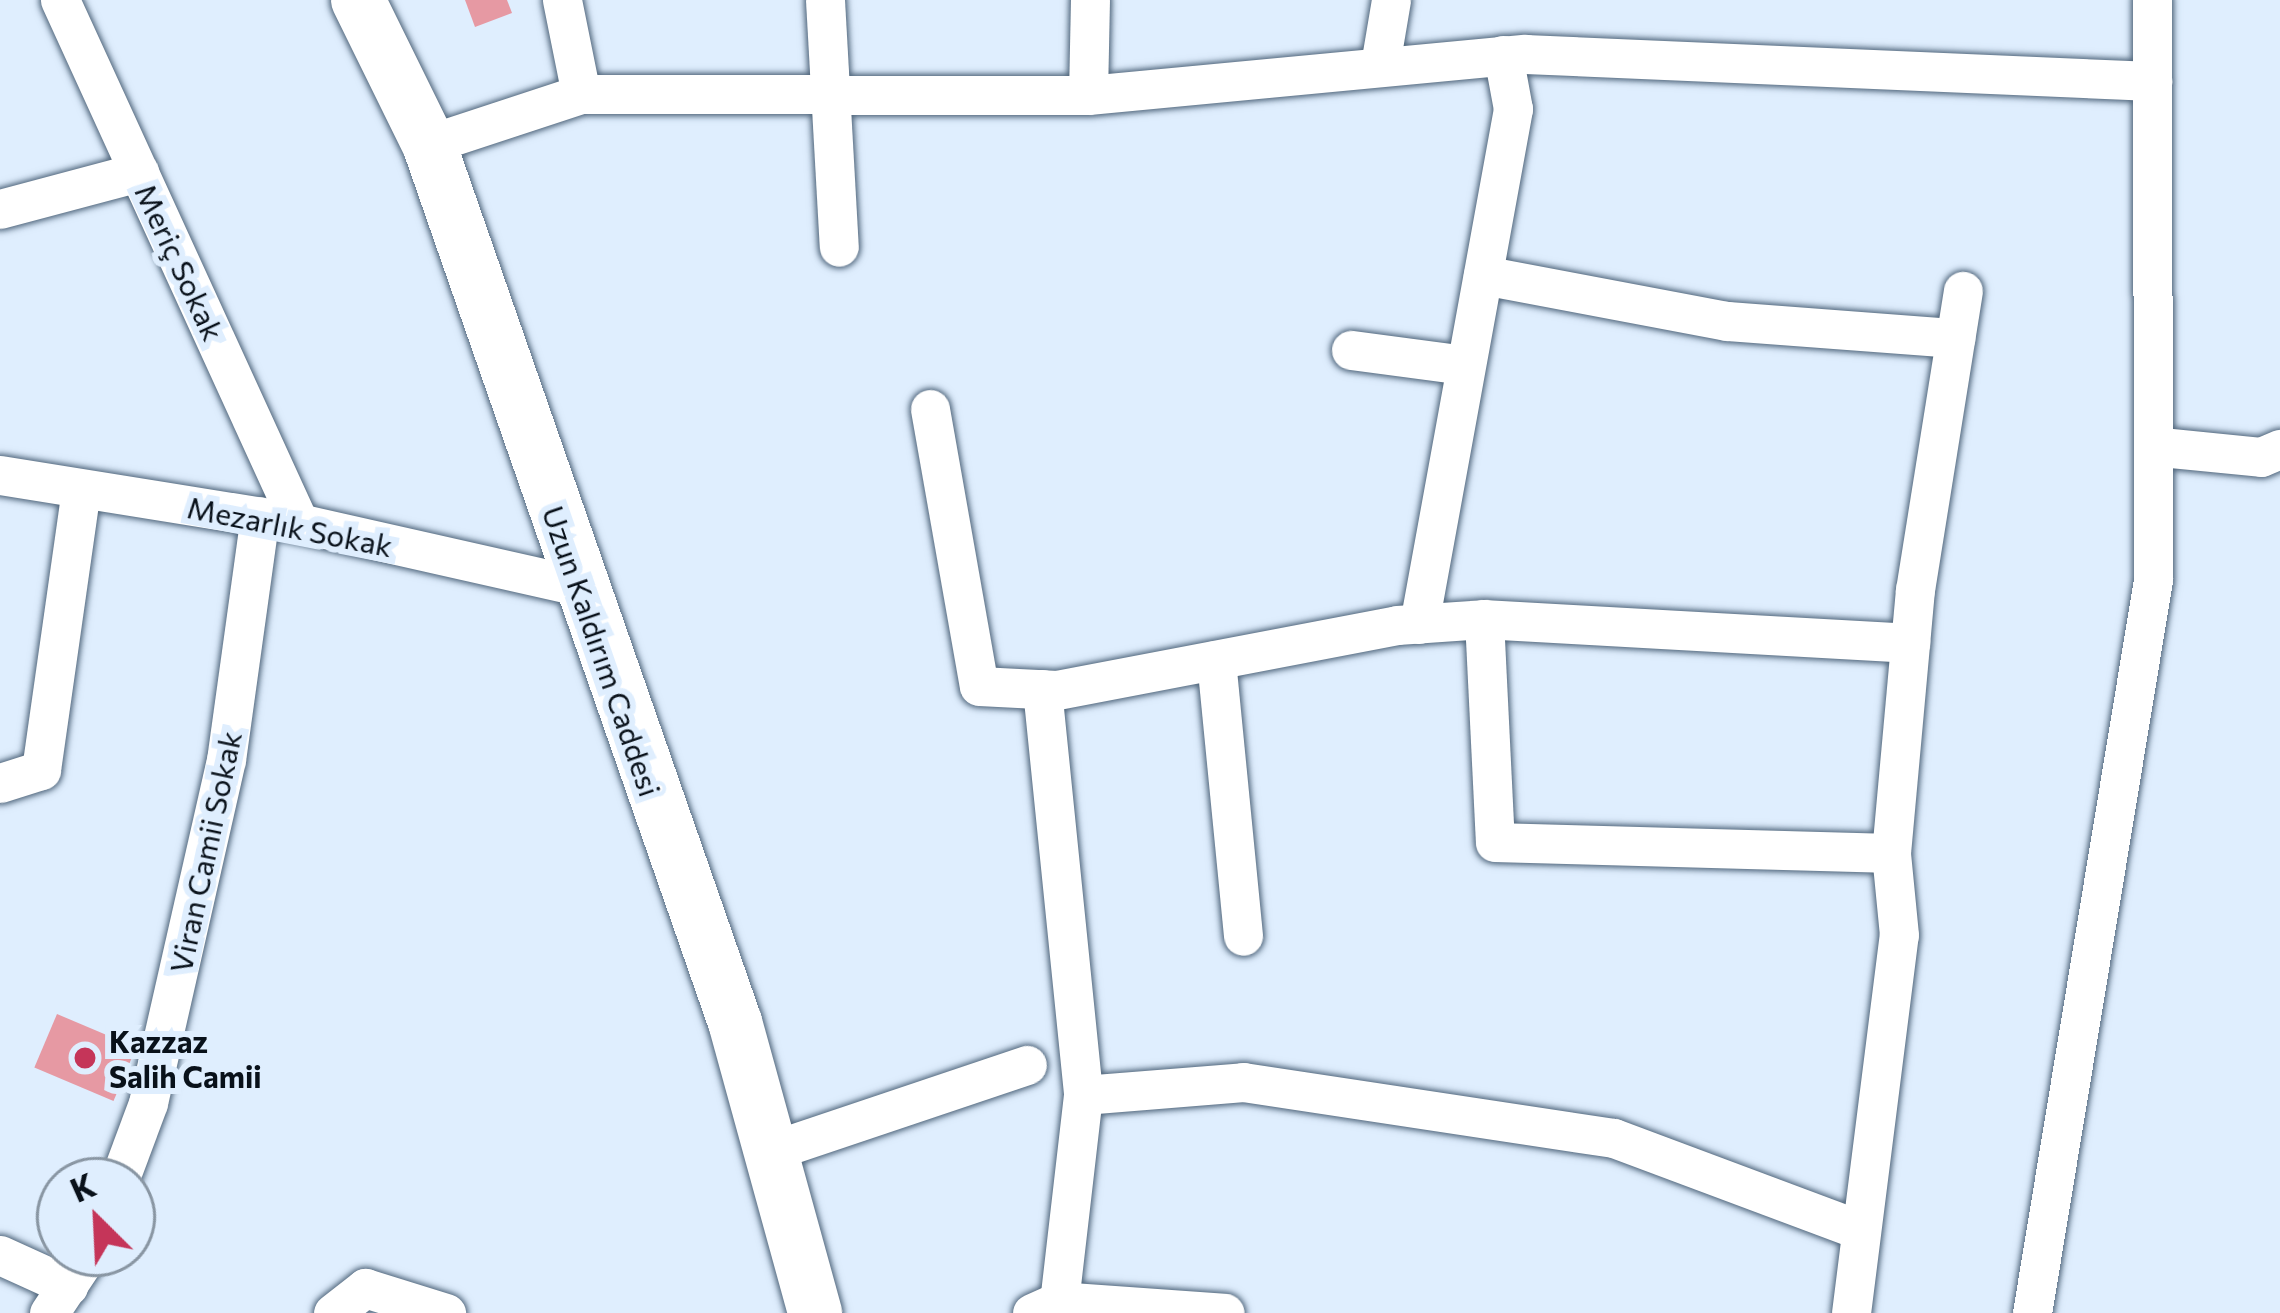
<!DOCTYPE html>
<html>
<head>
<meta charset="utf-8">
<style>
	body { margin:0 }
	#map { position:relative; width:2280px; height:1313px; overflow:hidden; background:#dfeefe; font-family:Commissioner,sans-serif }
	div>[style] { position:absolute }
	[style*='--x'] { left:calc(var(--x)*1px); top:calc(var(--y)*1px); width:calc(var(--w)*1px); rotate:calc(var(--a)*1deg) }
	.building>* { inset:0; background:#e699a3; transform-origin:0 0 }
	.roads { filter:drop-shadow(0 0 3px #50667c) drop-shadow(0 0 3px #50667c) }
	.minor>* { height:39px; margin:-19.5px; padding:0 19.5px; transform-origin:19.5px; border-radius:19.5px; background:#fff }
	.secondary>* { height:54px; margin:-27px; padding:0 27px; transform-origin:27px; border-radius:27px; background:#fff }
	.dots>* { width:33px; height:33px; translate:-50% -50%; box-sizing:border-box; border:6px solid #dfeefe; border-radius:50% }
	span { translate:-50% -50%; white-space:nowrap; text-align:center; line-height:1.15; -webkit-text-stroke:12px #dfeefe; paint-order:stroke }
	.street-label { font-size:30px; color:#09111a }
	.poi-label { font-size:30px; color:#09111a; font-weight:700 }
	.left { translate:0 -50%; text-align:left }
	.north { position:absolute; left:36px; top:1157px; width:120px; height:120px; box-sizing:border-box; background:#dfeefe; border:3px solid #8996a3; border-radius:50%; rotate:336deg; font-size:33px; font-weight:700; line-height:48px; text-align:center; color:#09111a }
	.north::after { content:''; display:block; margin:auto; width:42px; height:54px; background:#c53559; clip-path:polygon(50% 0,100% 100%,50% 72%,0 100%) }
</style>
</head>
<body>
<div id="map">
	<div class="building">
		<i style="clip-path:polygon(465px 0,507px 0,512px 13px,475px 27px)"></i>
		<i style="left:57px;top:1014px;width:86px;height:58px;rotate:23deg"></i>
	</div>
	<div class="roads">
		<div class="minor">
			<i style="--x:60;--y:0;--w:575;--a:65.44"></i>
			<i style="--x:562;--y:0;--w:96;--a:78.6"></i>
			<i style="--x:825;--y:0;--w:247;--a:86.8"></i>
			<i style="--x:1380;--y:65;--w:66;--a:-80.4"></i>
			<i style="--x:1088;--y:95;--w:95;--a:-88.8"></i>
			<i style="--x:429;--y:144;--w:160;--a:-18.2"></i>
			<i style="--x:581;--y:94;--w:507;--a:0.11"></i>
			<i style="--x:1088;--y:95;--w:439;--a:-5.4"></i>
			<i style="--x:1525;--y:54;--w:628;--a:2.47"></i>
			<i style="--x:0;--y:209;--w:144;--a:-14.9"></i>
			<i style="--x:1483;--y:275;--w:248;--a:10.7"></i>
			<i style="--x:1727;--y:321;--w:229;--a:4.3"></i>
			<i style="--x:1351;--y:350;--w:115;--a:7.5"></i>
			<i style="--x:930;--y:409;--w:281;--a:80"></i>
			<i style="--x:979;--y:686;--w:78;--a:2.9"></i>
			<i style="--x:1057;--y:690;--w:346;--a:-10.8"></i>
			<i style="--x:1397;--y:625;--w:87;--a:-3.9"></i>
			<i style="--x:1484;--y:619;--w:427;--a:3.2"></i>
			<i style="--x:2161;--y:447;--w:100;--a:5.7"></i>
			<i style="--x:2261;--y:457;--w:21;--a:-23"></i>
			<i style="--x:0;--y:475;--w:303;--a:9.1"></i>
			<i style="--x:299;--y:523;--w:286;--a:12.7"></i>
			<i style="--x:1484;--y:619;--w:223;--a:87.2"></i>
			<i style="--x:1495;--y:842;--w:396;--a:1.6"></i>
			<i style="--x:1419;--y:624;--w:524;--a:-79.66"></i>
			<i style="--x:1513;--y:109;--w:55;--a:-100.5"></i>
			<i style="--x:1216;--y:660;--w:277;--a:84.4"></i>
			<i style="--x:1042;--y:689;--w:408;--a:84.2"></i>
			<i style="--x:1083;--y:1095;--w:207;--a:96.6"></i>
			<i style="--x:0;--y:783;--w:43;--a:-17.6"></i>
			<i style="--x:41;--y:770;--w:284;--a:-81.9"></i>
			<i style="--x:1083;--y:1095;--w:161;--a:-4.6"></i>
			<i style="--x:1243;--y:1082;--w:375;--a:8.6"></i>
			<i style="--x:1614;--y:1138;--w:263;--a:20.5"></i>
			<i style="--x:771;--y:1151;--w:270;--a:-18.6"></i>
			<i style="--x:119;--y:1181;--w:83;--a:-69.6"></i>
			<i style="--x:148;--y:1103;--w:352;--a:-77.2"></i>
			<i style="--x:226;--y:760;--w:246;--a:-82.1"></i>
			<i style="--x:0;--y:1255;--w:75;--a:24.5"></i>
			<i style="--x:49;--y:1313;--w:72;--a:-56.3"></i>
			<i style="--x:333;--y:1313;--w:41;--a:-38"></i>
			<i style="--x:365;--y:1288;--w:85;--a:17.2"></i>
			<i style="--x:1032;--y:1313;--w:30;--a:-24"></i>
			<i style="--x:1059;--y:1301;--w:166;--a:4.1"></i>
			<i style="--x:1851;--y:1313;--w:381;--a:-82.8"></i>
			<i style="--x:1899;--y:935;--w:82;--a:-95.6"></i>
			<i style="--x:1891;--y:853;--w:264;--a:-84.8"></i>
			<i style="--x:1915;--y:590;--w:303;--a:-80.9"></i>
			<i style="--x:2032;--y:1313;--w:743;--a:-80.63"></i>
			<i style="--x:2153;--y:580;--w:580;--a:-90.1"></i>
		</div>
		<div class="secondary">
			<i style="--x:358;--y:0;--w:161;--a:63.8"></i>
			<i style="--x:429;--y:144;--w:930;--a:70.79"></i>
			<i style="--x:735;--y:1022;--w:302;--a:74.6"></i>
		</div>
	</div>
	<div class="dots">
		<i style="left:85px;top:1058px;background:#c53559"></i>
	</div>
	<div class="street-label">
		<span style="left:180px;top:262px;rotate:65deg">Meriç Sokak</span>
		<span style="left:290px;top:526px;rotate:11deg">Mezarlık Sokak</span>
		<span style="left:602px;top:651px;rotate:71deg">Uzun Kaldırım Caddesi</span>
		<span style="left:205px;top:852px;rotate:-78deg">Viran Camii Sokak</span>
	</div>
	<div class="poi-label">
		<span class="left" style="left:109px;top:1058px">Kazzaz<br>Salih Camii</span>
	</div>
	<div class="north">K</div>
</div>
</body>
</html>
